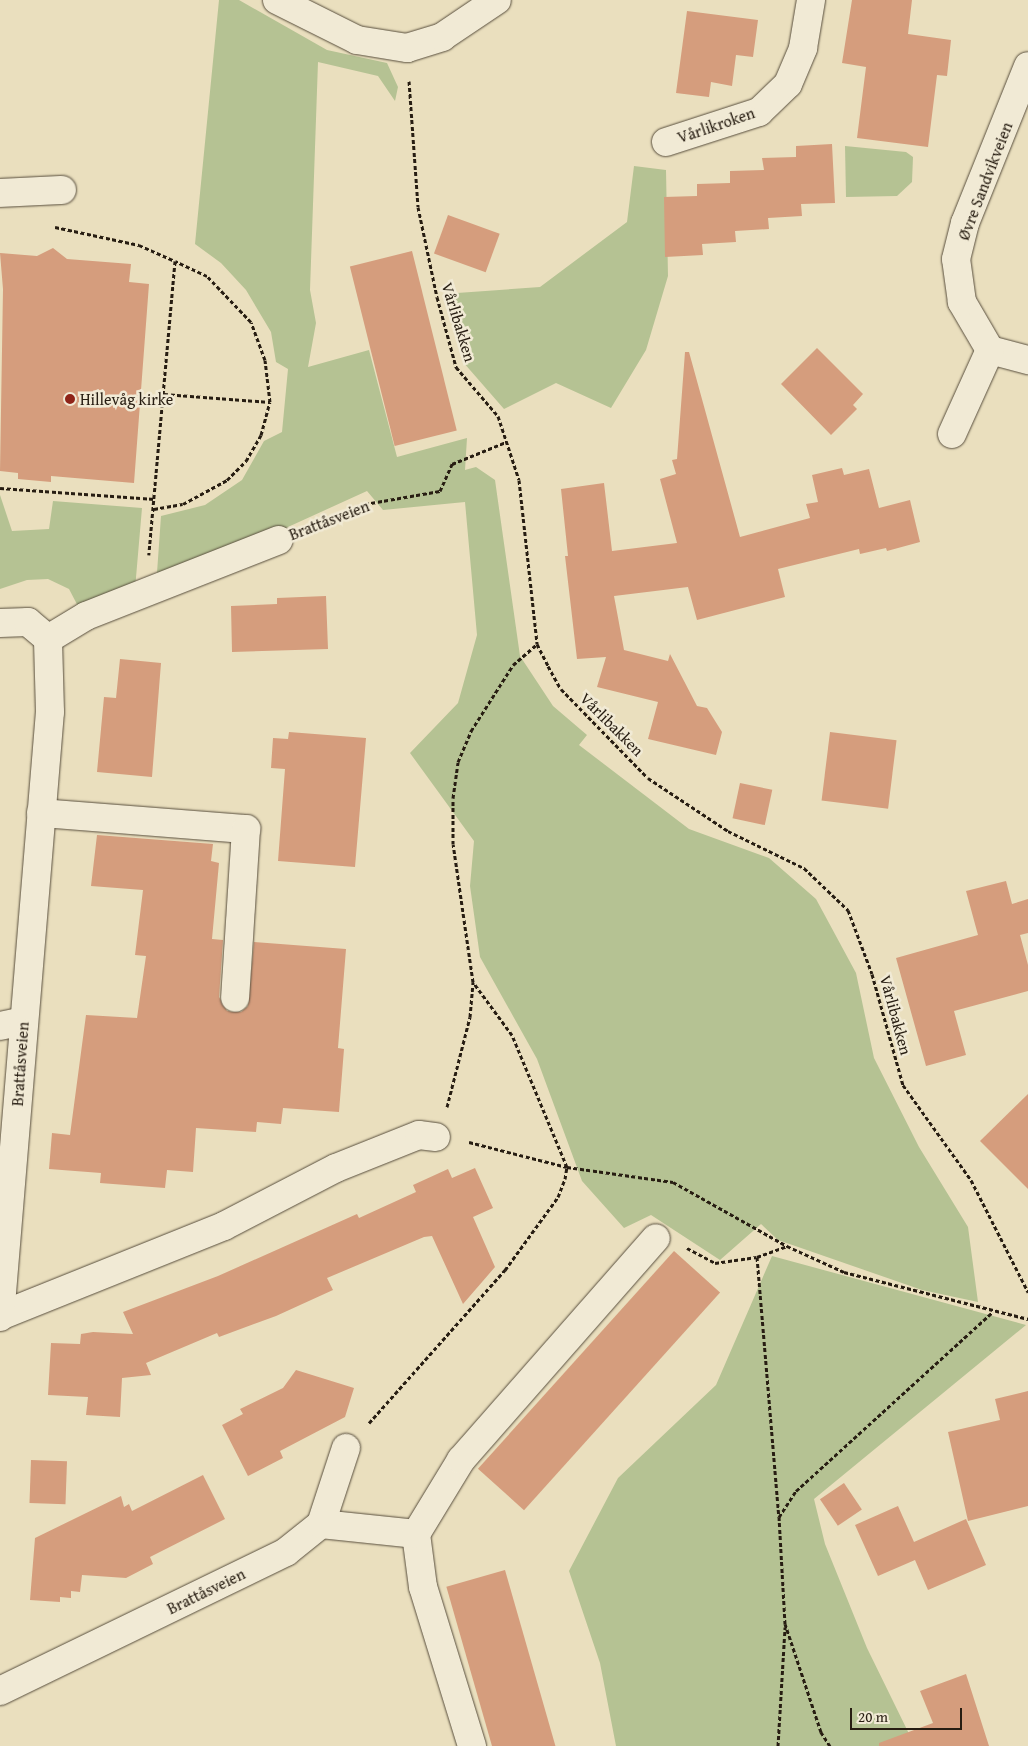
<!DOCTYPE html>
<html>
<head>
<meta charset="utf-8">
<style>
	body { margin:0 }
	#map { position:relative; width:1028px; height:1746px; overflow:hidden; background:#eadfbe; font-family:"Gentium Book Plus",serif }
	div>[style] { position:absolute }
	[style*='--x'] { left:calc(var(--x)*1px); top:calc(var(--y)*1px); width:calc(var(--w)*1px); rotate:calc(var(--a)*1deg) }
	.green>* { inset:0; background:#b5c293 }
	.building>* { inset:0; background:#d59d7d; transform-origin:0 0 }
	.path>* { height:3px; margin-top:-1.5px; transform-origin:0; background:repeating-linear-gradient(90deg,#271d12 0 4px,transparent 0 6.5px) }
	.roads { filter:drop-shadow(0 0 1px #584e3d) drop-shadow(0 0 1px #584e3d) }
	.minor>* { height:28px; margin:-14px; padding:0 14px; transform-origin:14px; border-radius:14px; background:#f1ead5 }
	.dots>* { width:14px; height:14px; translate:-50% -50%; box-sizing:border-box; border:2px solid #f1ead5; border-radius:50% }
	span { translate:-50% -50%; white-space:nowrap; text-align:center; line-height:1.15; -webkit-text-stroke:5px #f1ead5; paint-order:stroke }
	.street-label { font-size:16px; color:#271d12 }
	.poi-label { font-size:16px; color:#271d12 }
	.left { translate:0 -50%; text-align:left }
	.scale { position:absolute; left:850px; top:1708px; width:112px; height:22px; box-sizing:border-box; border:2px solid #271d12; border-top:0; padding-left:6px; font-size:15px; line-height:18px; white-space:nowrap; color:#271d12; -webkit-text-stroke:4px #f1ead5; paint-order:stroke }
</style>
</head>
<body>
<div id="map">
	<div class="green">
		<i style="clip-path:polygon(219px 0,239px 0,327px 50px,387px 63px,398px 87px,395px 101px,378px 76px,318px 62px,310px 290px,316px 323px,308px 367px,369px 350px,397px 457px,467px 438px,465px 470px,476px 467px,495px 480px,520px 656px,553px 706px,587px 735px,579px 745px,689px 829px,769px 858px,816px 899px,856px 973px,874px 1058px,919px 1147px,968px 1227px,978px 1302px,922px 1290px,778px 1240px,761px 1224px,720px 1260px,651px 1215px,624px 1228px,582px 1181px,537px 1059px,480px 957px,470px 886px,474px 841px,410px 753px,458px 703px,477px 635px,465px 502px,383px 510px,367px 491px,156px 587px,161px 516px,205px 505px,242px 480px,264px 441px,282px 432px,288px 369px,276px 362px,271px 332px,246px 290px,221px 263px,195px 244px)"></i>
		<i style="clip-path:polygon(845px 146px,906px 152px,913px 157px,912px 182px,897px 196px,846px 197px)"></i>
		<i style="clip-path:polygon(634px 166px,666px 170px,668px 276px,646px 350px,611px 408px,556px 383px,504px 409px,463px 362px,443px 294px,540px 287px,627px 222px)"></i>
		<i style="clip-path:polygon(0 495px,12px 531px,49px 529px,53px 501px,142px 508px,135px 589px,80px 610px,69px 589px,48px 579px,27px 580px,0 589px)"></i>
		<i style="clip-path:polygon(772px 1256px,1026px 1325px,814px 1499px,825px 1544px,867px 1648px,915px 1746px,616px 1746px,600px 1663px,569px 1571px,618px 1478px,716px 1385px)"></i>
	</div>
	<div class="building">
		<i style="clip-path:polygon(852px 0,912px 0,908px 34px,951px 40px,947px 76px,937px 75px,928px 147px,857px 138px,866px 67px,842px 63px)"></i>
		<i style="clip-path:polygon(687px 11px,758px 20px,753px 57px,736px 55px,732px 86px,711px 82px,709px 97px,676px 93px)"></i>
		<i style="clip-path:polygon(832px 144px,835px 203px,801px 204px,802px 216px,768px 218px,769px 229px,735px 231px,736px 242px,702px 244px,703px 255px,665px 257px,664px 197px,697px 196px,697px 184px,730px 183px,730px 171px,764px 170px,762px 158px,796px 157px,796px 146px)"></i>
		<i style="left:448px;top:215px;width:55px;height:41px;rotate:20deg"></i>
		<i style="clip-path:polygon(53px 248px,67px 259px,131px 264px,129px 282px,149px 284px,134px 483px,51px 476px,51px 482px,18px 479px,18px 473px,0 471px,3px 289px,0 253px,37px 256px)"></i>
		<i style="left:412px;top:251px;width:185px;height:64px;rotate:76deg"></i>
		<i style="clip-path:polygon(817px 348px,863px 394px,853px 405px,857px 409px,831px 435px,781px 384px)"></i>
		<i style="clip-path:polygon(685px 352px,689px 352px,740px 537px,810px 518px,806px 504px,818px 502px,812px 475px,842px 468px,844px 475px,869px 469px,879px 508px,910px 500px,920px 542px,887px 551px,886px 548px,860px 554px,859px 549px,778px 569px,785px 597px,697px 620px,688px 587px,614px 596px,624px 650px,668px 661px,670px 654px,697px 706px,707px 708px,722px 732px,716px 755px,648px 739px,658px 702px,597px 687px,606px 657px,577px 659px,565px 556px,568px 556px,561px 489px,604px 483px,612px 551px,677px 543px,660px 479px,676px 474px,672px 460px,677px 459px)"></i>
		<i style="clip-path:polygon(326px 596px,328px 649px,232px 652px,231px 606px,277px 604px,277px 598px)"></i>
		<i style="clip-path:polygon(120px 659px,161px 663px,152px 777px,97px 772px,104px 697px,116px 698px)"></i>
		<i style="clip-path:polygon(289px 732px,366px 738px,355px 867px,278px 861px,285px 769px,271px 768px,273px 738px,288px 739px)"></i>
		<i style="left:830px;top:732px;width:67px;height:69px;rotate:7deg"></i>
		<i style="left:740px;top:783px;width:33px;height:36px;rotate:12deg"></i>
		<i style="clip-path:polygon(97px 835px,213px 844px,211px 861px,219px 863px,212px 939px,223px 940px,219px 997px,227px 1011px,241px 1012px,248px 1006px,254px 942px,346px 949px,338px 1048px,344px 1049px,339px 1112px,283px 1108px,281px 1124px,257px 1122px,256px 1132px,196px 1128px,193px 1172px,167px 1170px,165px 1188px,100px 1183px,101px 1173px,49px 1169px,52px 1133px,70px 1135px,86px 1015px,137px 1018px,146px 956px,135px 955px,143px 890px,91px 886px)"></i>
		<i style="clip-path:polygon(1006px 881px,1012px 904px,1028px 899px,1028px 933px,1020px 935px,1028px 965px,1028px 991px,954px 1011px,966px 1055px,926px 1066px,896px 958px,978px 935px,966px 891px)"></i>
		<i style="clip-path:polygon(1028px 1094px,1028px 1189px,980px 1141px)"></i>
		<i style="clip-path:polygon(475px 1168px,493px 1208px,473px 1217px,495px 1267px,463px 1304px,432px 1236px,424px 1237px,327px 1278px,333px 1290px,276px 1316px,219px 1337px,217px 1333px,146px 1363px,151px 1375px,122px 1378px,120px 1417px,86px 1415px,88px 1397px,48px 1395px,51px 1343px,80px 1344px,81px 1334px,93px 1332px,133px 1334px,123px 1312px,218px 1276px,357px 1214px,359px 1218px,416px 1192px,413px 1185px,448px 1169px,452px 1178px)"></i>
		<i style="left:674px;top:1251px;width:62px;height:293px;rotate:42deg"></i>
		<i style="clip-path:polygon(296px 1370px,354px 1388px,345px 1417px,280px 1451px,283px 1458px,248px 1476px,222px 1425px,243px 1414px,240px 1409px,283px 1388px)"></i>
		<i style="clip-path:polygon(1028px 1391px,1028px 1506px,968px 1521px,948px 1432px,1000px 1420px,995px 1399px)"></i>
		<i style="left:31px;top:1460px;width:36px;height:43px;rotate:2deg"></i>
		<i style="clip-path:polygon(203px 1475px,225px 1519px,150px 1557px,153px 1564px,126px 1578px,82px 1575px,80px 1592px,71px 1591px,71px 1598px,60px 1597px,60px 1602px,30px 1600px,35px 1538px,121px 1496px,124px 1507px,129px 1504px,132px 1511px)"></i>
		<i style="left:844px;top:1483px;width:32px;height:29px;rotate:56deg"></i>
		<i style="clip-path:polygon(898px 1506px,914px 1542px,966px 1519px,986px 1565px,928px 1590px,915px 1560px,878px 1576px,855px 1525px)"></i>
		<i style="left:505px;top:1570px;width:183px;height:61px;rotate:74deg"></i>
		<i style="clip-path:polygon(966px 1674px,989px 1746px,879px 1746px,879px 1743px,933px 1723px,920px 1691px)"></i>
	</div>
	<div class="path">
		<i style="--x:409;--y:81;--w:126;--a:85.9"></i>
		<i style="--x:418;--y:207;--w:92;--a:78.1"></i>
		<i style="--x:437;--y:297;--w:73;--a:74.8"></i>
		<i style="--x:456;--y:367;--w:65;--a:49.4"></i>
		<i style="--x:498;--y:416;--w:67;--a:71.8"></i>
		<i style="--x:519;--y:480;--w:165;--a:83.7"></i>
		<i style="--x:537;--y:644;--w:25;--a:63"></i>
		<i style="--x:548;--y:666;--w:26;--a:61"></i>
		<i style="--x:561;--y:689;--w:124;--a:45.7"></i>
		<i style="--x:648;--y:778;--w:96;--a:33.5"></i>
		<i style="--x:728;--y:831;--w:85;--a:26"></i>
		<i style="--x:804;--y:868;--w:61;--a:43.7"></i>
		<i style="--x:848;--y:910;--w:68;--a:69.4"></i>
		<i style="--x:872;--y:974;--w:115;--a:74.4"></i>
		<i style="--x:903;--y:1085;--w:117;--a:54.4"></i>
		<i style="--x:971;--y:1180;--w:126;--a:63"></i>
		<i style="--x:55;--y:227;--w:86;--a:12.1"></i>
		<i style="--x:139;--y:245;--w:39;--a:24"></i>
		<i style="--x:175;--y:261;--w:295;--a:95.1"></i>
		<i style="--x:164;--y:394;--w:106;--a:4.3"></i>
		<i style="--x:0;--y:488;--w:155;--a:4.1"></i>
		<i style="--x:154;--y:509;--w:29;--a:-10"></i>
		<i style="--x:183;--y:504;--w:50;--a:-28.6"></i>
		<i style="--x:227;--y:480;--w:27;--a:-45"></i>
		<i style="--x:246;--y:461;--w:30;--a:-60"></i>
		<i style="--x:261;--y:435;--w:34;--a:-75"></i>
		<i style="--x:270;--y:402;--w:42;--a:-96.8"></i>
		<i style="--x:265;--y:360;--w:40;--a:-110.2"></i>
		<i style="--x:251;--y:322;--w:64;--a:-133.7"></i>
		<i style="--x:207;--y:276;--w:35;--a:-155"></i>
		<i style="--x:310;--y:527;--w:60;--a:-22.7"></i>
		<i style="--x:365;--y:504;--w:76;--a:-9.8"></i>
		<i style="--x:440;--y:491;--w:30;--a:-66"></i>
		<i style="--x:452;--y:464;--w:58;--a:-22.2"></i>
		<i style="--x:447;--y:1107;--w:93;--a:-75.7"></i>
		<i style="--x:470;--y:1017;--w:35;--a:-85"></i>
		<i style="--x:469;--y:1142;--w:101;--a:14.3"></i>
		<i style="--x:567;--y:1167;--w:107;--a:8.1"></i>
		<i style="--x:673;--y:1182;--w:131;--a:29.3"></i>
		<i style="--x:787;--y:1246;--w:63;--a:24.5"></i>
		<i style="--x:844;--y:1272;--w:190;--a:14.3"></i>
		<i style="--x:687;--y:1248;--w:32;--a:28"></i>
		<i style="--x:715;--y:1263;--w:42;--a:-8.1"></i>
		<i style="--x:757;--y:1257;--w:32;--a:-20"></i>
		<i style="--x:757;--y:1257;--w:261;--a:85.2"></i>
		<i style="--x:369;--y:1423;--w:205;--a:-48.4"></i>
		<i style="--x:505;--y:1270;--w:90;--a:-54"></i>
		<i style="--x:558;--y:1197;--w:19;--a:-69"></i>
		<i style="--x:565;--y:1179;--w:12;--a:-81"></i>
		<i style="--x:567;--y:1167;--w:143;--a:-112.6"></i>
		<i style="--x:512;--y:1035;--w:66;--a:-126.3"></i>
		<i style="--x:473;--y:982;--w:139;--a:-98.2"></i>
		<i style="--x:453;--y:844;--w:46;--a:-90"></i>
		<i style="--x:453;--y:798;--w:36;--a:-82"></i>
		<i style="--x:458;--y:762;--w:34;--a:-67"></i>
		<i style="--x:471;--y:731;--w:78;--a:-57.5"></i>
		<i style="--x:513;--y:665;--w:32;--a:-41"></i>
		<i style="--x:778;--y:1746;--w:119;--a:-86.6"></i>
		<i style="--x:830;--y:1746;--w:17;--a:-123"></i>
		<i style="--x:821;--y:1732;--w:114;--a:-108.4"></i>
		<i style="--x:785;--y:1624;--w:107;--a:-93.2"></i>
		<i style="--x:779;--y:1517;--w:31;--a:-57"></i>
		<i style="--x:796;--y:1491;--w:266;--a:-42.3"></i>
	</div>
	<div class="roads">
		<div class="minor">
			<i style="--x:277;--y:0;--w:89;--a:26.6"></i>
			<i style="--x:357;--y:40;--w:51;--a:9.1"></i>
			<i style="--x:407;--y:48;--w:37;--a:-17"></i>
			<i style="--x:442;--y:37;--w:66;--a:-33.9"></i>
			<i style="--x:666;--y:142;--w:98;--a:-17.9"></i>
			<i style="--x:759;--y:112;--w:40;--a:-44"></i>
			<i style="--x:788;--y:84;--w:39;--a:-67"></i>
			<i style="--x:803;--y:48;--w:49;--a:-80.5"></i>
			<i style="--x:0;--y:193;--w:62;--a:-2.8"></i>
			<i style="--x:990;--y:350;--w:39;--a:15"></i>
			<i style="--x:952;--y:434;--w:92;--a:-65.7"></i>
			<i style="--x:990;--y:350;--w:56;--a:-120.3"></i>
			<i style="--x:962;--y:302;--w:43;--a:-97.9"></i>
			<i style="--x:956;--y:259;--w:37;--a:-76"></i>
			<i style="--x:965;--y:223;--w:169;--a:-68.1"></i>
			<i style="--x:0;--y:623;--w:28;--a:-2"></i>
			<i style="--x:28;--y:622;--w:26;--a:40"></i>
			<i style="--x:48;--y:639;--w:44;--a:-31.2"></i>
			<i style="--x:86;--y:616;--w:207;--a:-21.5"></i>
			<i style="--x:41;--y:813;--w:206;--a:4.5"></i>
			<i style="--x:246;--y:829;--w:169;--a:93.7"></i>
			<i style="--x:0;--y:1026;--w:24;--a:-12"></i>
			<i style="--x:0;--y:1316;--w:241;--a:-21.9"></i>
			<i style="--x:224;--y:1226;--w:126;--a:-27.4"></i>
			<i style="--x:336;--y:1168;--w:89;--a:-21.7"></i>
			<i style="--x:419;--y:1135;--w:17;--a:7"></i>
			<i style="--x:0;--y:1317;--w:607;--a:-85.28"></i>
			<i style="--x:50;--y:712;--w:73;--a:-91.6"></i>
			<i style="--x:321;--y:1524;--w:80;--a:-71.8"></i>
			<i style="--x:0;--y:1691;--w:318;--a:-25.9"></i>
			<i style="--x:286;--y:1552;--w:45;--a:-38.7"></i>
			<i style="--x:321;--y:1524;--w:96;--a:6"></i>
			<i style="--x:472;--y:1746;--w:166;--a:-107.1"></i>
			<i style="--x:423;--y:1587;--w:53;--a:-97.5"></i>
			<i style="--x:416;--y:1534;--w:87;--a:-58.7"></i>
			<i style="--x:461;--y:1460;--w:295;--a:-48.7"></i>
		</div>
	</div>
	<div class="dots">
		<i style="left:70px;top:399px;background:#8f2418"></i>
	</div>
	<div class="street-label">
		<span style="left:716px;top:125px;rotate:-19deg">Vårlikroken</span>
		<span style="left:985px;top:181px;rotate:-69deg">Øvre Sandvikveien</span>
		<span style="left:459px;top:322px;rotate:73deg">Vårlibakken</span>
		<span style="left:329px;top:520px;rotate:-21deg">Brattåsveien</span>
		<span style="left:612px;top:724px;rotate:45deg">Vårlibakken</span>
		<span style="left:896px;top:1015px;rotate:75deg">Vårlibakken</span>
		<span style="left:20px;top:1064px;rotate:-86deg">Brattåsveien</span>
		<span style="left:206px;top:1591px;rotate:-26deg">Brattåsveien</span>
	</div>
	<div class="poi-label">
		<span class="left" style="left:80px;top:399px">Hillevåg kirke</span>
	</div>
	<div class="scale">20 m</div>
</div>
</body>
</html>
